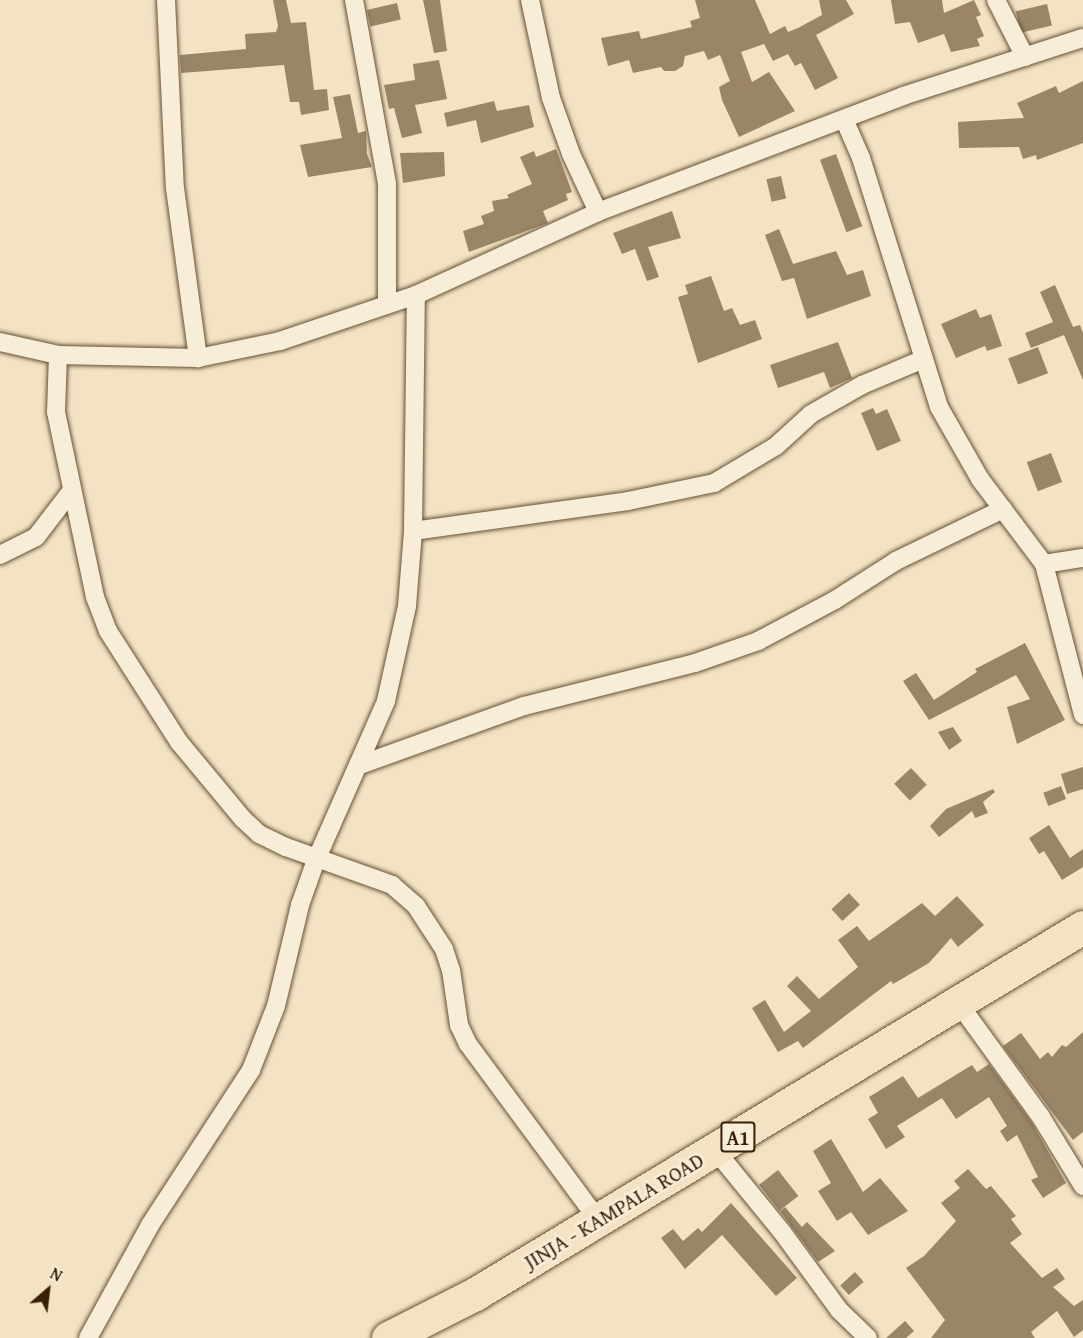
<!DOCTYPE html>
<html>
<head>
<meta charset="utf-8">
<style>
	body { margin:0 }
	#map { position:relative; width:1083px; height:1338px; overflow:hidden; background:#f3e3c4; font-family:"Gentium Book Plus",serif }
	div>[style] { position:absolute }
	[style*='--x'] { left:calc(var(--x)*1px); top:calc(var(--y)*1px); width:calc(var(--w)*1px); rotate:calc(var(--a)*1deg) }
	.building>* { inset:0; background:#9a8568; transform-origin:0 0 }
	.roads { filter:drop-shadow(0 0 2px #685034) drop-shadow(0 0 2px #685034) }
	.street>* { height:18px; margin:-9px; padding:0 9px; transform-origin:9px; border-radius:9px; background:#f7edd9 }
	.highway>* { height:33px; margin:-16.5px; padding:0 16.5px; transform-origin:16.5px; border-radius:16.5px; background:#f3e3c4 }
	span { translate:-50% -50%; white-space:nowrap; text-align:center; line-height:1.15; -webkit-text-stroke:5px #f7edd9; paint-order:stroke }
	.shield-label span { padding:2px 4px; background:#f7edd9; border:2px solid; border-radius:4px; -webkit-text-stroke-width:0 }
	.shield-label { font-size:20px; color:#3a1f04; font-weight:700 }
	.street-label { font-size:21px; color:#3a1f04 }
	.north { position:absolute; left:18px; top:1260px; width:60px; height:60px; -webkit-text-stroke:4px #f7edd9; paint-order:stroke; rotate:28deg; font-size:16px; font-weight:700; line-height:24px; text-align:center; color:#3a1f04 }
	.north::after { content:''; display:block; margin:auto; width:21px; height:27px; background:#3a1f04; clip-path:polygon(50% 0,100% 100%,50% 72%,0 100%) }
</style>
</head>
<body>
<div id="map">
	<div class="building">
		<i style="clip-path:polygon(273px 0,286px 0,291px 23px,306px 22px,314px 90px,327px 89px,329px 110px,301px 115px,299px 102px,290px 102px,284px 65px,181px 73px,180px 55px,246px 49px,245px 34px,276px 32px,278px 26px)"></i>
		<i style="clip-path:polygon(423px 0,440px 0,447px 51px,434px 53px)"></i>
		<i style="clip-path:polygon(695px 0,755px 0,770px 34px,785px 26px,788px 32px,798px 28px,822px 15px,819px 0,846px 0,854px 14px,816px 35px,838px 78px,815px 90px,801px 63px,795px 66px,788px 54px,773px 61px,764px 44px,741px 52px,752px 82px,769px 72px,795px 111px,739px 137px,722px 100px,719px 87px,730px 81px,720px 55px,708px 60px,704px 51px,685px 56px,683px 66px,675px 71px,664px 71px,661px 67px,633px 73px,629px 60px,608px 66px,601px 38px,639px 31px,641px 39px,692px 27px,690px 21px,700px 18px)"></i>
		<i style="clip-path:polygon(891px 0,942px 0,944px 13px,974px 0,981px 15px,976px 17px,984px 36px,977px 39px,980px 46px,951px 52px,944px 34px,918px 43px,910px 22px,895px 24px)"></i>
		<i style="left:397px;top:3px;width:17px;height:31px;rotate:77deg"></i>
		<i style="left:1047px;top:4px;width:22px;height:32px;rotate:77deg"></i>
		<i style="clip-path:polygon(439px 60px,447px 99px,415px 105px,422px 133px,402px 138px,394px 108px,389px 109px,384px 85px,415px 80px,413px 64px)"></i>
		<i style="clip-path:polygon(1083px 81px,1083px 143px,1037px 160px,1036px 155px,1023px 159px,1019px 147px,959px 148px,958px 122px,1024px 118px,1017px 103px,1056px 86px,1059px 93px)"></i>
		<i style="clip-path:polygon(350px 94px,358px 133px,366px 131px,367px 154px,372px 167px,308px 177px,300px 145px,342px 138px,333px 97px)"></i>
		<i style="clip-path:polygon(494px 101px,497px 111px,529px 105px,534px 127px,481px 143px,476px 120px,447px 127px,444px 113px)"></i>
		<i style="clip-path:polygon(556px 149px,572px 192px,566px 194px,568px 200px,543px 211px,548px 223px,469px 252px,463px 231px,484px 224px,481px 216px,494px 211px,492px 201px,509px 198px,507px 195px,532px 184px,520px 157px,534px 151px,536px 157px)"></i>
		<i style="clip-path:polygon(444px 152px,445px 176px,403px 183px,400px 153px)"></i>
		<i style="left:836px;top:154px;width:77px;height:17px;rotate:70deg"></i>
		<i style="left:781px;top:176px;width:23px;height:15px;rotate:77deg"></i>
		<i style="clip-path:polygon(672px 211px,681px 238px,648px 247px,659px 277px,647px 281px,635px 249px,622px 254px,613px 233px)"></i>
		<i style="clip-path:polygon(779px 229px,793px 264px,836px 251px,847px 275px,863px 270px,871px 296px,807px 319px,794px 278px,782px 281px,765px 235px)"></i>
		<i style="clip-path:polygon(711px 276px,724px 311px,732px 308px,740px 325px,755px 320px,762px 339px,698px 363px,678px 297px,688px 294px,685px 285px)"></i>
		<i style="clip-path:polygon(1055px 285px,1073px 327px,1080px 325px,1083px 333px,1083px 380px,1064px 335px,1031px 348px,1025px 333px,1053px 322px,1040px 292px)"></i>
		<i style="clip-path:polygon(976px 309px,980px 318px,991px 314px,1002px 346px,987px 351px,985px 346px,956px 358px,941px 324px)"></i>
		<i style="clip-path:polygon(838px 342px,852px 378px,830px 388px,824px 372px,778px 388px,770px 365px)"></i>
		<i style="left:1038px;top:347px;width:28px;height:32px;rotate:69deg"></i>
		<i style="clip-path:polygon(873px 408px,876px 414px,887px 409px,901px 441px,877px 451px,861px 413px)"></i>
		<i style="left:1051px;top:453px;width:31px;height:26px;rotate:69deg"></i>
		<i style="clip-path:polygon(1025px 643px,1065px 720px,1017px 744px,1007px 707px,1030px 699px,1016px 675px,929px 720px,903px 681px,916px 673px,934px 700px,977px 672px,975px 669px)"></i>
		<i style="clip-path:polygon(953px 727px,962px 741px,949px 750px,938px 732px)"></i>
		<i style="clip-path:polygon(1083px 767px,1083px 789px,1067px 794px,1061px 774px)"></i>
		<i style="left:911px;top:768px;width:23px;height:23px;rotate:47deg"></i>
		<i style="left:1061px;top:786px;width:14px;height:19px;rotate:69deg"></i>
		<i style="clip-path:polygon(993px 789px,995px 792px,983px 802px,988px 813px,975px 818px,972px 811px,939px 837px,930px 826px,946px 809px)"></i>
		<i style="clip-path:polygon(1049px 825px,1070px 858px,1083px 849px,1083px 867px,1062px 880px,1044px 851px,1039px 854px,1029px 838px)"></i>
		<i style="left:849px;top:893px;width:16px;height:24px;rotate:47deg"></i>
		<i style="clip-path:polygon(957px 896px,984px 925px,958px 947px,951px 938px,929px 963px,893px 984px,891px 981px,803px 1048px,798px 1041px,778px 1052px,752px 1008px,765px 1000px,784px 1032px,811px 1011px,787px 986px,797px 976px,819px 999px,858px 967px,838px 940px,857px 926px,869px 941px,922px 903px,935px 916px)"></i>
		<i style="clip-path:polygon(1083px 1032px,1083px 1132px,1073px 1140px,1003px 1046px,1021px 1033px,1040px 1059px,1048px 1052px,1052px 1057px,1062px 1045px,1066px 1047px)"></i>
		<i style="clip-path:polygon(989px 1064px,1032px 1123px,1066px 1183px,1043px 1198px,1031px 1180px,1038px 1177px,1017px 1135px,1007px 1142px,1000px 1131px,1007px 1126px,989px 1097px,956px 1119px,942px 1098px,897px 1126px,905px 1137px,886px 1149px,868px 1119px,878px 1113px,869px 1097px,903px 1076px,918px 1098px,972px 1065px,977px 1072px)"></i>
		<i style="clip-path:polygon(831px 1139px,863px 1192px,880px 1178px,908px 1211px,868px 1235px,851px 1212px,837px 1221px,818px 1191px,831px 1183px,813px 1151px)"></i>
		<i style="clip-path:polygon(968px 1169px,986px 1189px,991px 1186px,1016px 1216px,1011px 1219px,1022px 1234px,1010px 1243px,1042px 1278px,1057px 1268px,1065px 1279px,1053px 1287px,1074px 1306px,1083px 1300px,1083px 1330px,1074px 1337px,1057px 1311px,1031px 1332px,1035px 1338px,931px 1338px,945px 1320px,906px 1268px,924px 1256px,956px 1221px,941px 1203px,960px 1188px,954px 1181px)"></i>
		<i style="left:778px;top:1170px;width:33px;height:24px;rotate:52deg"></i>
		<i style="clip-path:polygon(731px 1203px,797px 1278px,776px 1296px,722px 1235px,685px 1269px,661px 1238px,673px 1229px,683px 1241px,698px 1228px,702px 1232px)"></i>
		<i style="clip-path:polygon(785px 1207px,802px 1227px,807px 1222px,835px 1251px,818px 1262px,780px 1211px)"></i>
		<i style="left:855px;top:1272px;width:13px;height:20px;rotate:48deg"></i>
		<i style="clip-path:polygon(905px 1321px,914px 1331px,906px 1338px,886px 1338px)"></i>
	</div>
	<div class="roads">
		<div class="street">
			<i style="--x:166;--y:0;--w:188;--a:87.3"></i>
			<i style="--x:175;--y:188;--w:172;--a:82.3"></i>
			<i style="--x:354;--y:0;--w:187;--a:79.8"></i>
			<i style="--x:387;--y:184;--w:118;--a:90"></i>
			<i style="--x:530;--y:0;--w:100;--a:77.9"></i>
			<i style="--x:551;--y:98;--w:59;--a:70.3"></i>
			<i style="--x:571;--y:154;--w:64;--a:65"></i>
			<i style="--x:996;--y:0;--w:64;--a:63"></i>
			<i style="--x:844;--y:119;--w:43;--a:66.4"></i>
			<i style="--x:861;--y:158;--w:261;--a:72.6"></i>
			<i style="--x:939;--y:407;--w:83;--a:60.3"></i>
			<i style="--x:980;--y:479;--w:106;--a:53"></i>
			<i style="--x:1044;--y:564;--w:156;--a:75.5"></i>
			<i style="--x:0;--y:342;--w:59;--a:12.6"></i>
			<i style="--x:58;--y:355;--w:140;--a:1.2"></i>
			<i style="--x:198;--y:358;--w:84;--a:-11.7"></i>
			<i style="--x:280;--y:341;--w:144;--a:-18.7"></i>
			<i style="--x:416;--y:295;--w:200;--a:-24.5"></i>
			<i style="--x:598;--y:212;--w:326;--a:-20.8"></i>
			<i style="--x:903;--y:96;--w:189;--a:-17.9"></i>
			<i style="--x:58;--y:355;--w:57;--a:92"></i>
			<i style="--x:56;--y:412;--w:189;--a:78.1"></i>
			<i style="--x:95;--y:597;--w:36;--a:69"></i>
			<i style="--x:108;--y:631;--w:132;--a:57.4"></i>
			<i style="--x:179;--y:742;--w:100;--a:50.3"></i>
			<i style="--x:243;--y:819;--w:22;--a:43"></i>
			<i style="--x:259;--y:834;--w:30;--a:26"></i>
			<i style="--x:286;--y:847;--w:113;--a:19.7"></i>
			<i style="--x:392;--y:885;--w:32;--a:41"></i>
			<i style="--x:416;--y:906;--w:51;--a:56.9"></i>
			<i style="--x:444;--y:949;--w:22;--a:72"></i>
			<i style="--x:451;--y:970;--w:56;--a:81.7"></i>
			<i style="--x:459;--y:1025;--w:21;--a:65"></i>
			<i style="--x:468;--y:1044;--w:219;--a:53.5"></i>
			<i style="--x:413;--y:531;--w:217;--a:-7.9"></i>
			<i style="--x:628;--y:501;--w:88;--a:-11.8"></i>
			<i style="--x:714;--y:483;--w:72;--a:-30.8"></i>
			<i style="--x:776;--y:446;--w:47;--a:-42.4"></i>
			<i style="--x:811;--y:414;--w:59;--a:-29.6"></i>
			<i style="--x:862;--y:385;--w:67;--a:-22.8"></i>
			<i style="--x:0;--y:555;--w:40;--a:-26.6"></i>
			<i style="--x:36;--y:537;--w:59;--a:-52.5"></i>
			<i style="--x:1044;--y:564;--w:39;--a:-9"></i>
			<i style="--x:360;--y:765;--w:174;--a:-19.8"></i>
			<i style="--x:524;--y:706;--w:176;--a:-14.1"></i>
			<i style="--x:695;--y:663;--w:67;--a:-19.2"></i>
			<i style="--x:758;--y:641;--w:87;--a:-28"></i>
			<i style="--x:835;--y:600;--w:72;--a:-32.6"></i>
			<i style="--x:896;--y:561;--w:119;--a:-25.9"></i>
			<i style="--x:957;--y:1001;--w:143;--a:54.1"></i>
			<i style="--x:1041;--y:1117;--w:81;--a:58.7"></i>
			<i style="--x:716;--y:1151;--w:104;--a:50.8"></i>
			<i style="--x:782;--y:1232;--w:97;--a:53.8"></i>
			<i style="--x:839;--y:1310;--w:40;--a:44"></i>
			<i style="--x:88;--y:1338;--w:129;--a:-61.2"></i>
			<i style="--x:150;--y:1225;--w:185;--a:-56.9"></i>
			<i style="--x:251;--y:1070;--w:69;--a:-68.7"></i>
			<i style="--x:276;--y:1006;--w:104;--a:-76.6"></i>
			<i style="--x:300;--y:905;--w:48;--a:-70.4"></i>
			<i style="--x:316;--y:860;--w:174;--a:-66.2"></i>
			<i style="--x:386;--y:701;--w:97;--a:-77.5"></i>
			<i style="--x:407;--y:606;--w:75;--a:-85.4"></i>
			<i style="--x:413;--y:531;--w:236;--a:-89.3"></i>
		</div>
		<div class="highway">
			<i style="--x:388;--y:1338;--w:97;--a:-26.8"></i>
			<i style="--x:475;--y:1294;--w:710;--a:-31.12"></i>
		</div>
	</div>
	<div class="shield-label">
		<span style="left:738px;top:1137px">A1</span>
	</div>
	<div class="street-label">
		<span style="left:614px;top:1211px;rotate:-31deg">JINJA - KAMPALA ROAD</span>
	</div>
	<div class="north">N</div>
</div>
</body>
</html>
